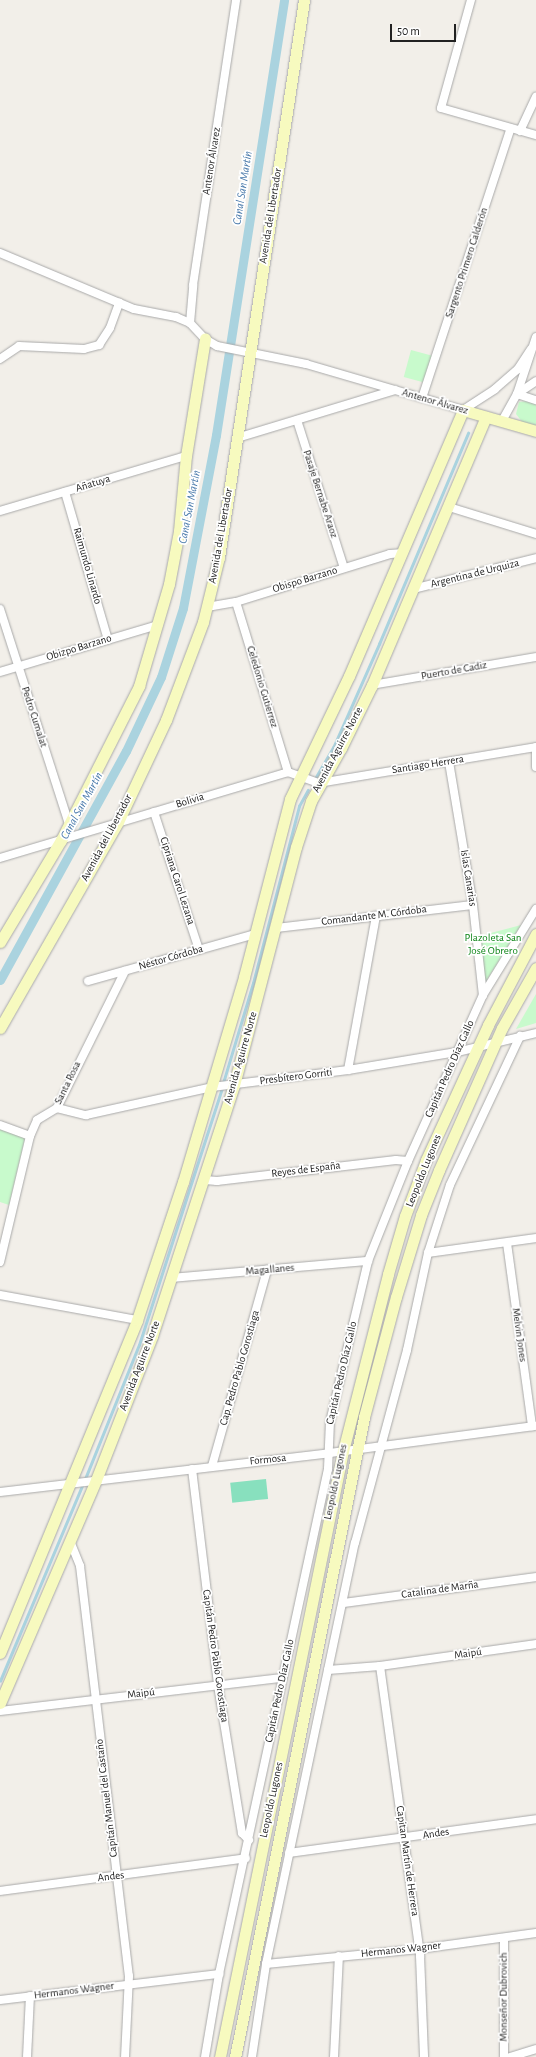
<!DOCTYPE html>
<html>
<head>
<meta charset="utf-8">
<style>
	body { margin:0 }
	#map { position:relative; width:536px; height:2057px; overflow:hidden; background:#f2efe9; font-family:"Alegreya Sans",sans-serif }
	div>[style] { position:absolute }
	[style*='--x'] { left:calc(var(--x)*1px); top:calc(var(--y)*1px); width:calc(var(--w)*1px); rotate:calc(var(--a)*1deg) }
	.park>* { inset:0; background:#c8facc; transform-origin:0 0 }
	.pitch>* { inset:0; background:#88e0be; transform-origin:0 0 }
	.stream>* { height:2.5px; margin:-1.25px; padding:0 1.25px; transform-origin:1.25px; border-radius:1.25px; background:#aad3df }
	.canal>* { height:9px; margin:-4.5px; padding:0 4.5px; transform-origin:4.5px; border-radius:4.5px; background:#aad3df }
	.roads { filter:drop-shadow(0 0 1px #a9a9a9) drop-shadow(0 0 1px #a9a9a9) }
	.street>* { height:8px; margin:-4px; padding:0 4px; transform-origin:4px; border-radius:4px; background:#fff }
	.secondary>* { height:11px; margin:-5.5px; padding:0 5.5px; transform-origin:5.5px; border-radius:5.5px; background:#f7fabf }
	span { translate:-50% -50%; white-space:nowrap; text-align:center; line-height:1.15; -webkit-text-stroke:3.5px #fff; paint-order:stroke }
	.street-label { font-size:11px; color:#222 }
	.park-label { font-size:11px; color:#0c8416 }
	.water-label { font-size:12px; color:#4a7aab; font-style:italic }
	.scale { position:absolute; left:390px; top:24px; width:66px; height:18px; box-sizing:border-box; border:2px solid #222; border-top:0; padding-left:5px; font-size:12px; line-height:14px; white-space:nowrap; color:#222; -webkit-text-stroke:3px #fff; paint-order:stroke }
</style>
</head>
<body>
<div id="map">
	<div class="park">
		<i style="left:411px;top:350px;width:23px;height:28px;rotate:15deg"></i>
		<i style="clip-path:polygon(528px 401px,536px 404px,536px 426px,523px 423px,516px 414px,519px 402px)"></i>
		<i style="clip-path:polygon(521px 925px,485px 983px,479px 936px)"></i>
		<i style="clip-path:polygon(536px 994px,536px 1023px,516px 1029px)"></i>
		<i style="clip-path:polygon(0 1129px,25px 1138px,9px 1205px,0 1202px)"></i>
	</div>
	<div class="pitch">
		<i style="left:266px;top:1479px;width:20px;height:36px;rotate:84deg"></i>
	</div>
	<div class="stream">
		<i style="--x:316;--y:777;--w:34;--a:-60"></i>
		<i style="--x:333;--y:748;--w:114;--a:-66.1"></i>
		<i style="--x:379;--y:644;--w:229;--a:-67.1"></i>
		<i style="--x:223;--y:1083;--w:104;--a:-73.3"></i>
		<i style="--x:253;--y:983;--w:183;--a:-75.4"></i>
		<i style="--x:299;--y:806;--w:18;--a:-61"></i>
		<i style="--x:85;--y:1479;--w:144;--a:-68.1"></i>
		<i style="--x:139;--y:1345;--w:270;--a:-72.1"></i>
		<i style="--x:0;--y:1681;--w:214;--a:-67.2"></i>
	</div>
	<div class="canal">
		<i style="--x:0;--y:980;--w:261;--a:-61.2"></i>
		<i style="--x:126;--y:751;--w:82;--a:-64.7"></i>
		<i style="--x:161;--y:677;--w:72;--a:-72.3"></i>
		<i style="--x:183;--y:608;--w:176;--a:-79.2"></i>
		<i style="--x:216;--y:435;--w:440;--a:-81.1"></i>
	</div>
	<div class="roads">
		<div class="street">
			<i style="--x:471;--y:0;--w:112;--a:105.5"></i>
			<i style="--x:441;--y:108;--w:99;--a:15.9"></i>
			<i style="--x:520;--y:131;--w:38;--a:-65"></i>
			<i style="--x:0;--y:253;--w:145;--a:22.7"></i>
			<i style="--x:134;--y:309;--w:43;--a:10.8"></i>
			<i style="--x:176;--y:317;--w:15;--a:23"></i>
			<i style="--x:190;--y:323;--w:22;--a:47"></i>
			<i style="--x:205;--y:339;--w:14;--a:30"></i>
			<i style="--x:217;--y:346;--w:91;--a:11.4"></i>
			<i style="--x:306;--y:364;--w:164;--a:16.3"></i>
			<i style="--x:463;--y:410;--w:38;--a:-33"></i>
			<i style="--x:495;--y:389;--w:30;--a:-41"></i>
			<i style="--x:518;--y:369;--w:24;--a:-57"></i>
			<i style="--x:190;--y:323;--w:38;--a:-85"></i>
			<i style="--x:193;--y:285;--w:288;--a:-81.4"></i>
			<i style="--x:536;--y:337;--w:60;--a:108.4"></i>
			<i style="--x:517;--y:394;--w:20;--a:18"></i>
			<i style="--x:0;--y:359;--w:23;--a:-34"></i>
			<i style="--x:19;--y:346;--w:65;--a:2.6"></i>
			<i style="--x:84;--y:349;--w:16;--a:-15"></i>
			<i style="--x:99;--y:345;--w:20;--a:-57"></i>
			<i style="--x:110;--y:328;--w:27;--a:-70"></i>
			<i style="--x:422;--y:398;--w:284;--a:-71.8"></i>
			<i style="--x:297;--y:420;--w:155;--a:72.4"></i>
			<i style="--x:502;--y:421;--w:31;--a:-61"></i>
			<i style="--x:517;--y:394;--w:23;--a:-34"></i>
			<i style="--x:237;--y:438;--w:165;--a:-16.9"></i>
			<i style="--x:65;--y:492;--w:154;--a:73.8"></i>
			<i style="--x:449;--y:507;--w:91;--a:17.2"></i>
			<i style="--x:0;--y:511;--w:194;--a:-16.5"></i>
			<i style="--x:413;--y:589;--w:127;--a:-14.1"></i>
			<i style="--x:236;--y:602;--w:178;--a:73"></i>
			<i style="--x:207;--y:607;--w:29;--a:-10"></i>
			<i style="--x:236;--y:602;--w:161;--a:-17.3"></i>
			<i style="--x:390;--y:554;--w:13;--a:-4"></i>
			<i style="--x:0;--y:609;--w:226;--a:72.2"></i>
			<i style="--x:0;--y:672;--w:165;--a:-16.6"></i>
			<i style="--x:372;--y:685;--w:166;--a:-9.7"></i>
			<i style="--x:536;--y:747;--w:20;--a:90"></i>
			<i style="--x:449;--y:762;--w:145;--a:80.5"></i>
			<i style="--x:473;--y:905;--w:91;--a:83.7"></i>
			<i style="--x:154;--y:812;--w:145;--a:71.9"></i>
			<i style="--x:0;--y:858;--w:301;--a:-16.6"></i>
			<i style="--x:288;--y:772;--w:33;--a:20"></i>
			<i style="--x:319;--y:783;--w:220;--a:-9.4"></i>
			<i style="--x:276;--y:928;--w:198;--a:-6.7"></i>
			<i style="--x:88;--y:981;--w:173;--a:-15.7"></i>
			<i style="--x:348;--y:1070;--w:157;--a:-79.7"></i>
			<i style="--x:57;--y:1108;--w:30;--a:14"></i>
			<i style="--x:86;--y:1115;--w:129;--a:-12.5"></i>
			<i style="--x:212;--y:1087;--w:137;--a:-7.1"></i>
			<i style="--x:348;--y:1070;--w:110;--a:-9.4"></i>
			<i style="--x:457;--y:1052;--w:81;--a:-13.5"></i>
			<i style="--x:0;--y:1125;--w:32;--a:20"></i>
			<i style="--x:205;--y:1180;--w:12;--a:5"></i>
			<i style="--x:217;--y:1181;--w:180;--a:-6.7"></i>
			<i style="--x:396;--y:1160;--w:12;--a:5"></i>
			<i style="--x:507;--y:1243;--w:185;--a:82.2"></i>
			<i style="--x:428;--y:1253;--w:109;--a:-7.9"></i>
			<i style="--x:0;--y:1262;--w:130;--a:-76.6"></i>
			<i style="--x:30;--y:1136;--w:17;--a:-66"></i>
			<i style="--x:37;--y:1120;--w:23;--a:-31"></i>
			<i style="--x:57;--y:1108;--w:153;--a:-63.6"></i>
			<i style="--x:172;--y:1278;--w:197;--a:-5"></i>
			<i style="--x:0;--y:1295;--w:139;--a:10.3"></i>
			<i style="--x:212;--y:1466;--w:204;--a:-74.3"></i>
			<i style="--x:192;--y:1469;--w:218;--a:83.1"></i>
			<i style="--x:218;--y:1685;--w:150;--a:80.8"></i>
			<i style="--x:242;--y:1833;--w:10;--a:45"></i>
			<i style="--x:0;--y:1492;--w:332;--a:-6.7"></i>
			<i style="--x:330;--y:1453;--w:208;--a:-7.5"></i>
			<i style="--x:70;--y:1541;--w:27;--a:68"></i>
			<i style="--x:80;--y:1566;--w:413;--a:83.2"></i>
			<i style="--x:129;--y:1976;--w:81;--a:92.8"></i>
			<i style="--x:344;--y:1603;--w:194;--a:-7.7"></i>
			<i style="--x:380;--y:1666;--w:293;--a:82.1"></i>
			<i style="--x:420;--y:1956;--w:101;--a:87.7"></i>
			<i style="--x:328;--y:1670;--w:52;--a:-4.4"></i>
			<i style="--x:380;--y:1666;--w:158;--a:-8"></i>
			<i style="--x:0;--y:1711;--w:284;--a:-6.7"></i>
			<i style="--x:289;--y:1853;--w:249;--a:-7.8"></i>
			<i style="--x:0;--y:1891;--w:248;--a:-7.6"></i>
			<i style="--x:504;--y:1938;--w:119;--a:90"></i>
			<i style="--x:266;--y:1964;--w:154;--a:-5.6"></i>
			<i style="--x:419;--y:1949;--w:118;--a:-7.8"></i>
			<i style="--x:0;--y:2000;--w:221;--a:-6.8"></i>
			<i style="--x:27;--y:2057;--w:61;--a:-87.2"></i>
			<i style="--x:205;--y:2057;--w:84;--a:-80.4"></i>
			<i style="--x:219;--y:1974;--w:517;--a:-77.82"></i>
			<i style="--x:328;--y:1469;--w:47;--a:-87.6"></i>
			<i style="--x:330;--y:1422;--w:165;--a:-76.7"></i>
			<i style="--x:368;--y:1261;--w:108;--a:-68.2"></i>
			<i style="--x:408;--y:1161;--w:182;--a:-65.7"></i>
			<i style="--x:483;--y:995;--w:101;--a:-58.4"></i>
			<i style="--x:252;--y:2057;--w:94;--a:-81.4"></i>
			<i style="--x:266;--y:1964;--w:430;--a:-78.1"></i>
			<i style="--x:355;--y:1543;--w:200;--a:-74.9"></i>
			<i style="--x:407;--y:1350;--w:99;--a:-77.8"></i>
			<i style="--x:428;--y:1253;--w:71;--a:-72.1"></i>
			<i style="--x:450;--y:1185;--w:165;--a:-64.8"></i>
			<i style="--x:334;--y:2057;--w:101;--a:-87.2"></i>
			<i style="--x:510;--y:2057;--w:27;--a:-17"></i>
		</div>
		<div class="secondary">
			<i style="--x:0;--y:942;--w:119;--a:-59.1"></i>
			<i style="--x:61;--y:840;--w:173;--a:-63.1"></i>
			<i style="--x:139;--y:686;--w:106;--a:-73.6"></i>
			<i style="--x:169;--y:584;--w:54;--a:-79.3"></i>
			<i style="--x:179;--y:531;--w:75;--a:-84.7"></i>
			<i style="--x:186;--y:456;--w:119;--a:-80.8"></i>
			<i style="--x:0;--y:1028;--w:237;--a:-60.2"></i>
			<i style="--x:118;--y:822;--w:113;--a:-64.8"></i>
			<i style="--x:166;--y:720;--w:105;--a:-69.3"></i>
			<i style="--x:203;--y:622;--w:67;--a:-76.2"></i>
			<i style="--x:219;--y:557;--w:563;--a:-81.32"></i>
			<i style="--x:0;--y:1653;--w:360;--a:-67.6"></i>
			<i style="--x:137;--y:1320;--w:145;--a:-71.6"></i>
			<i style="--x:183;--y:1182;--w:214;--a:-73.4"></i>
			<i style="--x:244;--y:977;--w:184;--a:-75.5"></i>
			<i style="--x:290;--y:799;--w:136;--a:-64.4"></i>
			<i style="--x:349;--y:676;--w:289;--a:-66.8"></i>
			<i style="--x:463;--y:410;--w:76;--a:16"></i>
			<i style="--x:0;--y:1703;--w:243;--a:-66.7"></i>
			<i style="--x:96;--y:1480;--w:155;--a:-68.7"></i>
			<i style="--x:152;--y:1336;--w:264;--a:-71.9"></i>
			<i style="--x:234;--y:1085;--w:246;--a:-75.4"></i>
			<i style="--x:296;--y:847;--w:48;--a:-71.9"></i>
			<i style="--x:311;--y:801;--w:61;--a:-60.5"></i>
			<i style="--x:341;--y:748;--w:70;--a:-63.8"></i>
			<i style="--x:372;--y:685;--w:291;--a:-67"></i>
			<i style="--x:220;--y:2057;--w:618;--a:-78.53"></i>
			<i style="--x:343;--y:1451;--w:183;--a:-75.7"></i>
			<i style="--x:388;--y:1274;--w:60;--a:-73.7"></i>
			<i style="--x:405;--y:1216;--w:60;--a:-69.4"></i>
			<i style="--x:426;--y:1160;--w:149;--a:-65.3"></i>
			<i style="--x:488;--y:1025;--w:103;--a:-62.2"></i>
			<i style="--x:235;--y:2057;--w:653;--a:-78.6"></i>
			<i style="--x:364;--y:1417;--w:124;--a:-75.1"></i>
			<i style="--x:396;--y:1297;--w:86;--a:-73"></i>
			<i style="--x:421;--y:1215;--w:48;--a:-68.2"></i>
			<i style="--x:439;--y:1170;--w:155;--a:-66.1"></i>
			<i style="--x:502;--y:1028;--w:69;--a:-60.5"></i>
		</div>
	</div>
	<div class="street-label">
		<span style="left:212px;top:161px;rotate:-81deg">Antenor Álvarez</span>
		<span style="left:271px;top:216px;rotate:-81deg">Avenida del Libertador</span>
		<span style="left:467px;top:263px;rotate:-72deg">Sargento Primero Calderón</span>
		<span style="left:435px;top:402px;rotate:16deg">Antenor Álvarez</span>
		<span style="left:93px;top:484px;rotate:-17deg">Añatuya</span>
		<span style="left:320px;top:494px;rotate:72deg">Pasaje Bernabe Araoz</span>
		<span style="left:221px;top:536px;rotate:-80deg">Avenida del Libertador</span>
		<span style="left:87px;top:566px;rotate:74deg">Raimundo Linardo</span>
		<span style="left:475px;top:574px;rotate:-14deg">Argentina de Urquiza</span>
		<span style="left:305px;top:580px;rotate:-17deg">Obispo Barzano</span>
		<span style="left:79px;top:648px;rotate:-17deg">Obizpo Barzano</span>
		<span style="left:454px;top:671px;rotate:-10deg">Puerto de Cadiz</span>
		<span style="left:262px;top:687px;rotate:73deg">Celedonio Gutierrez</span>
		<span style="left:34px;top:717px;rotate:72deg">Pedro Cumalat</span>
		<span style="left:338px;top:750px;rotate:-62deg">Avenida Aguirre Norte</span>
		<span style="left:428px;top:765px;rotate:-9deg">Santiago Herrera</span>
		<span style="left:190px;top:801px;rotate:-17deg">Bolivia</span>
		<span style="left:107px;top:838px;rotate:-62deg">Avenida del Libertador</span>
		<span style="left:468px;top:878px;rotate:81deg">Islas Canarias</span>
		<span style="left:177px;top:881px;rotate:72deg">Cipriana Carol Lezana</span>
		<span style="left:374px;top:916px;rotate:-7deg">Comandante M. Córdoba</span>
		<span style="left:171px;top:958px;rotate:-16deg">Néstor Córdoba</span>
		<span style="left:241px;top:1058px;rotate:-74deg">Avenida Aguirre Norte</span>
		<span style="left:450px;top:1069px;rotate:-66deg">Capitán Pedro Díaz Gallo</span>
		<span style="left:296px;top:1077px;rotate:-7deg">Presbítero Gorriti</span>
		<span style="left:68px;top:1083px;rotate:-64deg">Santa Rosa</span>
		<span style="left:306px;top:1170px;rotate:-7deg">Reyes de España</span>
		<span style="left:424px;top:1171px;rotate:-68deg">Leopoldo Lugones</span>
		<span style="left:270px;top:1270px;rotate:-5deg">Magallanes</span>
		<span style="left:519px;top:1335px;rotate:82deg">Melvin Jones</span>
		<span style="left:140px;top:1366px;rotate:-69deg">Avenida Aguirre Norte</span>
		<span style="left:240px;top:1368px;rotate:-74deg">Cap. Pedro Pablo Gorostiaga</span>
		<span style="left:342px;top:1373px;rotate:-77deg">Capitán Pedro Díaz Gallo</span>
		<span style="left:268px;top:1460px;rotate:-6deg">Formosa</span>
		<span style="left:336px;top:1482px;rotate:-78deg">Leopoldo Lugones</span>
		<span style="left:440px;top:1590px;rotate:-8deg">Catalina de Marña</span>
		<span style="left:468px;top:1654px;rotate:-8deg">Maipú</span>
		<span style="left:215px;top:1656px;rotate:82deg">Capitán Pedro Pablo Gorostiaga</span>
		<span style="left:280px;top:1691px;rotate:-78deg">Capitán Pedro Díaz Gallo</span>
		<span style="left:141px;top:1694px;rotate:-7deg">Maipú</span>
		<span style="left:107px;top:1798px;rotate:-97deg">Capitán Manuel del Castaño</span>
		<span style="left:272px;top:1800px;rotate:-78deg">Leopoldo Lugones</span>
		<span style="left:436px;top:1834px;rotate:-9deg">Andes</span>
		<span style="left:407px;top:1861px;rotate:82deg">Capitan Martín de Herrera</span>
		<span style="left:111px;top:1877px;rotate:-7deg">Andes</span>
		<span style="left:401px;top:1950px;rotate:-6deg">Hermanos Wagner</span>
		<span style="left:74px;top:1991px;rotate:-7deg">Hermanos Wagner</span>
		<span style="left:504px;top:1997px;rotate:-90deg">Monseñor Dubrovich</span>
	</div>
	<div class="park-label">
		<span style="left:493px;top:945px">Plazoleta San<br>José Obrero</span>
	</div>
	<div class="water-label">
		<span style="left:243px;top:188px;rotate:-81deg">Canal San Martín</span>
		<span style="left:190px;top:507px;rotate:-79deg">Canal San Martín</span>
		<span style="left:82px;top:806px;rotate:-61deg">Canal San Martín</span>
	</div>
	<div class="scale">50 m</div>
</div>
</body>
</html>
